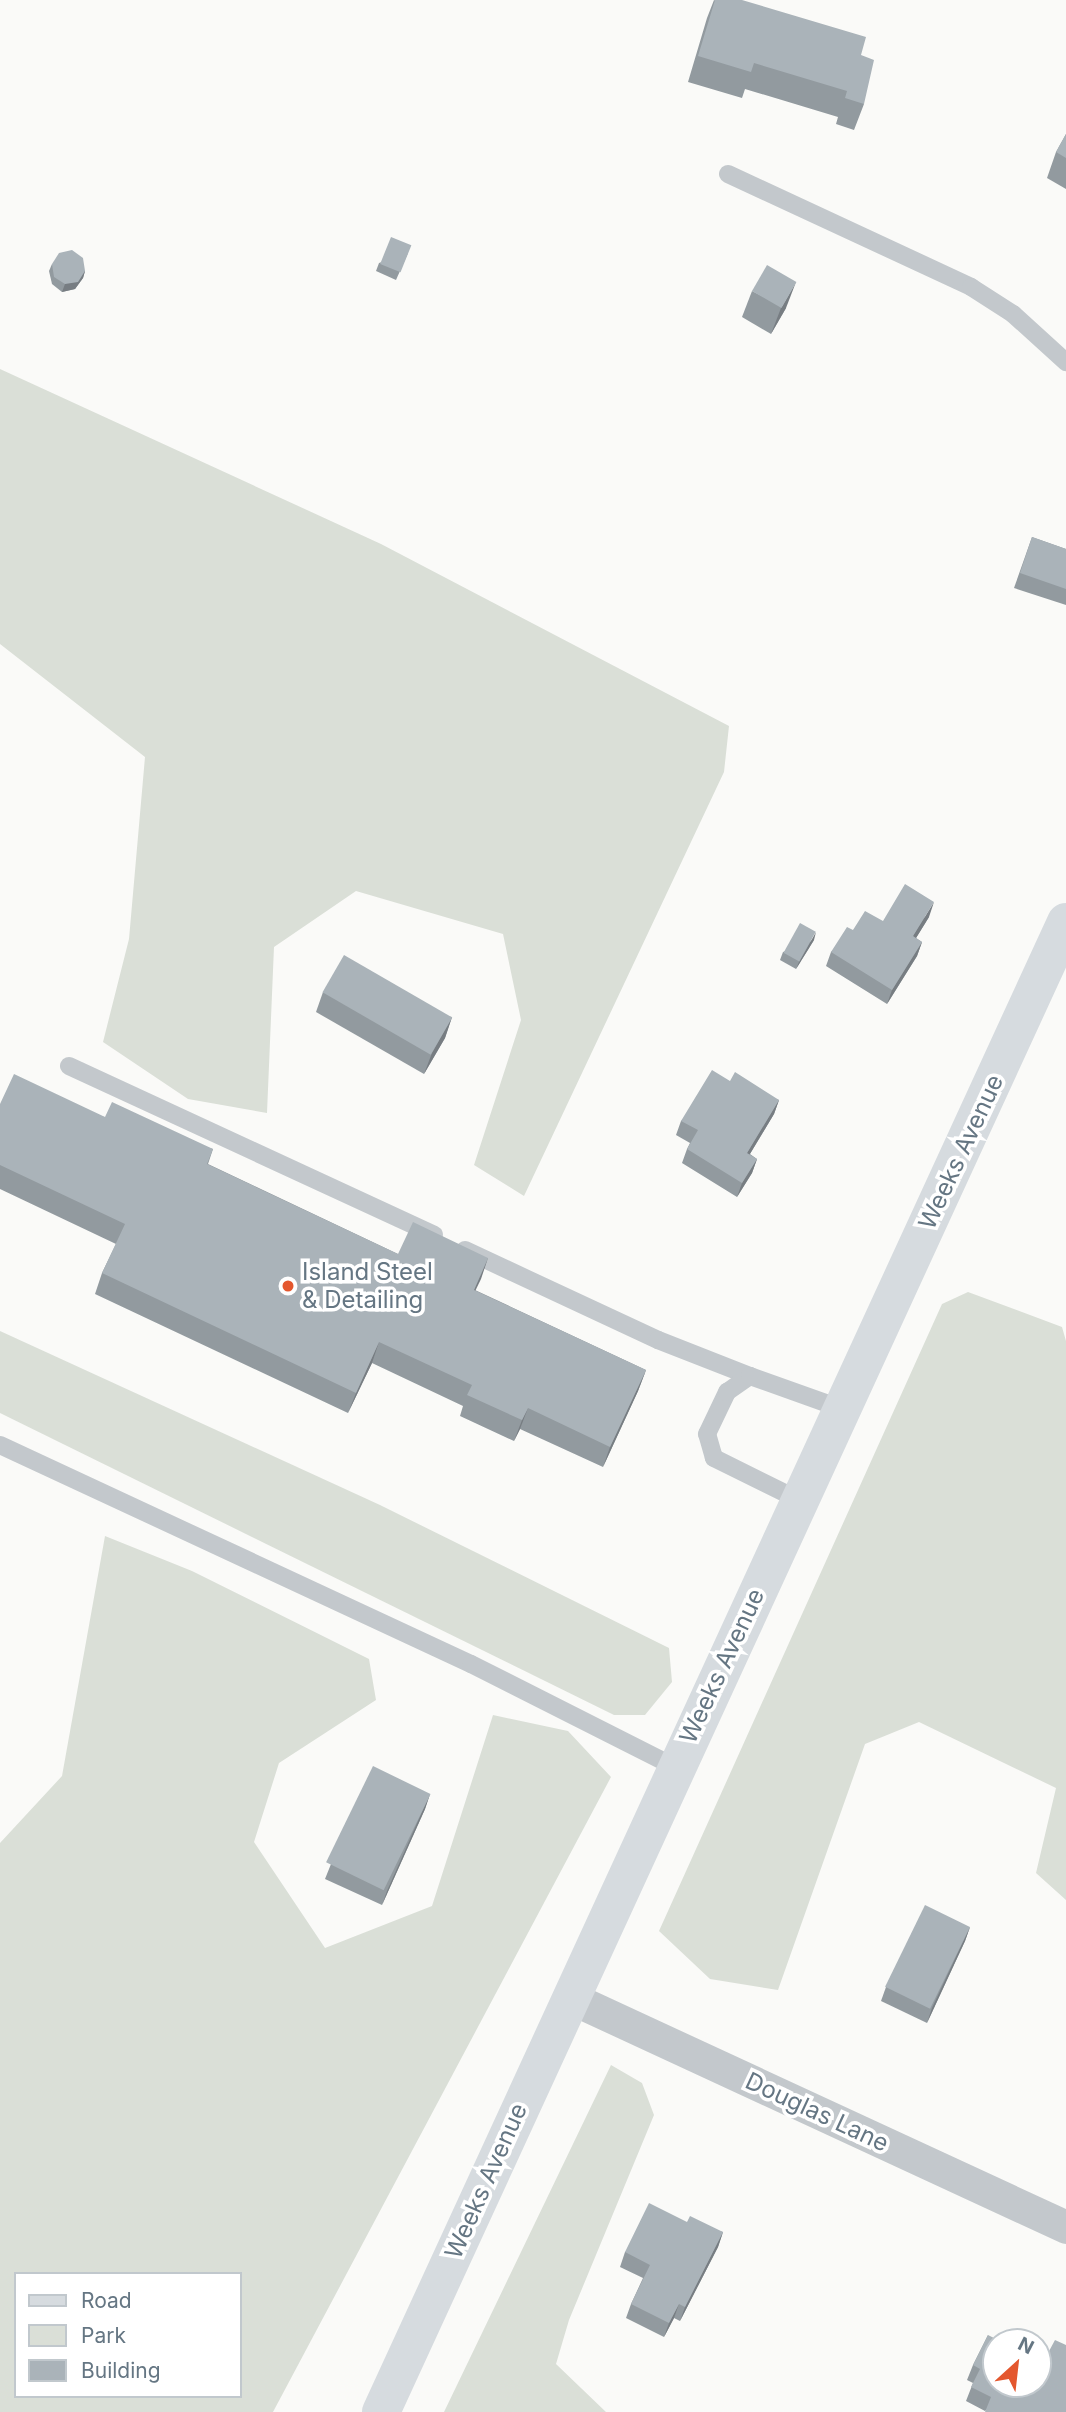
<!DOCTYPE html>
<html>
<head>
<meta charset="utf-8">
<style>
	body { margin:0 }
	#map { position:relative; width:1066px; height:2412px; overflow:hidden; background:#fafaf8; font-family:Inter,sans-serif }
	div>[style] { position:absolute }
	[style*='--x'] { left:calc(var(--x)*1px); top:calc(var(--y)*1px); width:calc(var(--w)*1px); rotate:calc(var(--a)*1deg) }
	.green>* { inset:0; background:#dadfd7 }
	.lane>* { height:18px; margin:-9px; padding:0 9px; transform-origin:9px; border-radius:9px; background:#c3c8cc }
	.street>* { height:33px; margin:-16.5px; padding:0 16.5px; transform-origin:16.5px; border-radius:16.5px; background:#c3c8cc }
	.secondary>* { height:38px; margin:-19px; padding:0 19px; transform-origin:19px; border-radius:19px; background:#d6dbdf }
	.wall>* { inset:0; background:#929a9f }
	.shaded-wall>* { inset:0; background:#777d82 }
	.building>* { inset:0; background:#aab3b9; transform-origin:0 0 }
	.dots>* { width:19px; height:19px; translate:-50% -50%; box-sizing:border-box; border:4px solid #fff; border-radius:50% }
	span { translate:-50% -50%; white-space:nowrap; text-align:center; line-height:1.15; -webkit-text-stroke:7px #fff; paint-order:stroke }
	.street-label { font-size:24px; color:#657683 }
	.poi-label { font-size:24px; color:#657683 }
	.left { translate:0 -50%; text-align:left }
	.legend { position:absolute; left:14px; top:2272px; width:228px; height:126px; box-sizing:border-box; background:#fff; border:2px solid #c1c8cd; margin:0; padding:9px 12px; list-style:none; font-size:21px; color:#657683 }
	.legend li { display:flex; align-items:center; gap:14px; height:35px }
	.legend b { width:35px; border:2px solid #c1c8cd }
	.north { position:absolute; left:982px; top:2328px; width:70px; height:70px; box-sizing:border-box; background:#fff; border:2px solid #c1c8cd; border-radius:50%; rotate:27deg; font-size:19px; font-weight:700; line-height:28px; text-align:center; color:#657683 }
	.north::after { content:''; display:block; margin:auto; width:24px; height:32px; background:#e4572e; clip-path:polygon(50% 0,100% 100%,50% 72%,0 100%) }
</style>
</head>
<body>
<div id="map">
	<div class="green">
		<i style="clip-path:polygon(0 369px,381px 544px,729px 726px,724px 772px,524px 1196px,474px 1165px,521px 1020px,503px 934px,356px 891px,274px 947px,267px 1113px,188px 1099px,103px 1042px,129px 939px,145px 757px,0 644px)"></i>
		<i style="clip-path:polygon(968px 1292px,1062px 1327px,1066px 1341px,1066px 1900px,1036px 1873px,1056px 1788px,919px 1722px,865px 1744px,778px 1990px,710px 1979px,659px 1931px,942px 1304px)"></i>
		<i style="clip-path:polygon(0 1331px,380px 1505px,669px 1648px,672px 1682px,645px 1715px,614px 1715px,0 1413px)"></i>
		<i style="clip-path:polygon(evenodd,105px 1536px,192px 1571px,369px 1659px,376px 1700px,279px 1763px,254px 1842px,325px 1948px,432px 1906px,493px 1715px,568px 1731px,611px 1777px,273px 2412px,0 2412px,0 1843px,62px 1776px,105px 1536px,16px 2274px,240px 2274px,240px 2396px,16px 2396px,16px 2274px)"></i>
		<i style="clip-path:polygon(611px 2065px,642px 2083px,654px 2115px,569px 2320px,556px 2364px,606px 2412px,444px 2412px)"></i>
	</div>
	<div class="lane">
		<i style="--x:728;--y:174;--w:268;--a:24.9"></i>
		<i style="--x:971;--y:287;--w:50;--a:32.7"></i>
		<i style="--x:1013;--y:314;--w:72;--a:42.2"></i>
		<i style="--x:69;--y:1066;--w:402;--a:24.8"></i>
		<i style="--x:465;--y:1250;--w:213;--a:25"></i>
		<i style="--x:658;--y:1340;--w:99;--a:21.4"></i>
		<i style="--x:0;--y:1445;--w:519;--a:24.94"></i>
		<i style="--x:471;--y:1664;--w:229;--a:26.8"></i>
		<i style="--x:799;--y:1500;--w:95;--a:-153.7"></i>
		<i style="--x:714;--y:1458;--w:25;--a:-106"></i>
		<i style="--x:707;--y:1434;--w:47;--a:-64.5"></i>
		<i style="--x:727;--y:1392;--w:28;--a:-35"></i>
		<i style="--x:750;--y:1376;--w:96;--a:19.6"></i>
	</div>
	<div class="street">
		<i style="--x:569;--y:1997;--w:548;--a:24.83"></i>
	</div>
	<div class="secondary">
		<i style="--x:381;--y:2412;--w:1640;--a:-65.31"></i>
	</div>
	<div class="wall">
		<i style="clip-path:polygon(714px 0,861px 55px,864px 104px,854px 130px,836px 124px,838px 117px,745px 89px,742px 98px,688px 82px,707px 18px)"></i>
		<i style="clip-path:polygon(1066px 134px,1066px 189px,1047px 178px,1056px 152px)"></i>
		<i style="clip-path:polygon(408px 253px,396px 280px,376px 271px,379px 263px)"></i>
		<i style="clip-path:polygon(52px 264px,85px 271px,83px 278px,75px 289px,62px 292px,52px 284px,49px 271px)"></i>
		<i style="clip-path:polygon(752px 291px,786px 308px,771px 334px,742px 317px)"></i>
		<i style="clip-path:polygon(1032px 537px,1066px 549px,1066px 605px,1014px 588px)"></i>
		<i style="clip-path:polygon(929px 917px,916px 938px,922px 942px,917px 956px,887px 1004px,826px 966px,831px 952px,853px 930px,883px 921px)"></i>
		<i style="clip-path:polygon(814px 940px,796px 969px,780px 960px,783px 952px)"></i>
		<i style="clip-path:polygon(323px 992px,452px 1017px,445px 1038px,424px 1074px,316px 1012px)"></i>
		<i style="clip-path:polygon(730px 1081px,779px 1100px,774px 1114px,750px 1154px,757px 1159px,752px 1173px,737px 1197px,682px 1163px,687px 1149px,690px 1143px,676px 1135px,681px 1121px)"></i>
		<i style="clip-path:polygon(0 1104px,105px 1117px,213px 1149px,208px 1164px,398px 1254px,488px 1258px,475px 1290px,646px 1370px,638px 1391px,603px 1467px,520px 1429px,514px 1441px,460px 1416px,463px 1406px,372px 1363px,348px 1413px,95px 1294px,102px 1273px,116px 1244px,0 1189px)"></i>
		<i style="clip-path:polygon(430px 1794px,425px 1809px,382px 1905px,325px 1879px,331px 1864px)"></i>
		<i style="clip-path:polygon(970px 1927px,965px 1941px,927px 2023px,881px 2001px,886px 1987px)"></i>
		<i style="clip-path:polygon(687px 2222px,723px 2232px,718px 2247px,680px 2321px,674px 2318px,664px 2337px,626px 2318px,631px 2304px,643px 2278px,620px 2267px,625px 2252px)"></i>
		<i style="clip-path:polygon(988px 2335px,996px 2384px,1048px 2353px,985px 2411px,966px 2401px,973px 2383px,967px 2380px,973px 2365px)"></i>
	</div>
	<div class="shaded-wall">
		<i style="clip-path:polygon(85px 271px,83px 278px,75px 289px,62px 292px,65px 284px)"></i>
		<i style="clip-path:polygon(796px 282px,786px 308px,771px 334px,781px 308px)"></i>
		<i style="clip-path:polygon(934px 902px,929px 917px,908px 951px,913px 936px)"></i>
		<i style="clip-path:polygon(816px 932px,814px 940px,796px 969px,799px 962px)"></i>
		<i style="clip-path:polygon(922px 942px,917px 956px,887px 1004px,892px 990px)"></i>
		<i style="clip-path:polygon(452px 1017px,445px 1038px,424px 1074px,432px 1053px)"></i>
		<i style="clip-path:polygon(779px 1100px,774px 1114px,742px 1167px,747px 1153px)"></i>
		<i style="clip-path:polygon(757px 1159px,752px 1173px,737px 1197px,742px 1183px)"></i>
		<i style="clip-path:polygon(488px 1258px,481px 1279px,466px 1310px,474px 1290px)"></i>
		<i style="clip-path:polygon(379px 1342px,372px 1363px,348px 1413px,356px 1393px)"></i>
		<i style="clip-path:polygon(646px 1370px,638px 1391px,603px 1467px,610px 1447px)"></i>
		<i style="clip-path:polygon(528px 1408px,520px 1429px,514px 1441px,522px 1420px)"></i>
		<i style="clip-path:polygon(430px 1794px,425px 1809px,382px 1905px,387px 1891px)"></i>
		<i style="clip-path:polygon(970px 1927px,965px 1941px,927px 2023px,932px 2008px)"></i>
		<i style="clip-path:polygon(723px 2232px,718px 2247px,680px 2321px,685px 2307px)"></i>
		<i style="clip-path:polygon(679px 2304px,674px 2318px,664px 2337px,669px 2323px)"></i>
	</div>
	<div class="building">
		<i style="clip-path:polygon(715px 0,742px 0,866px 37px,861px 55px,874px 60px,864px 104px,845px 98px,847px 91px,754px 63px,751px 72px,698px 56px)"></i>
		<i style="clip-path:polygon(1066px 134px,1066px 158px,1056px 152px)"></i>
		<i style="left:391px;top:237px;width:22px;height:29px;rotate:22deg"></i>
		<i style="clip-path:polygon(72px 250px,83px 258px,85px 271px,78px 282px,65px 284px,54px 277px,52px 264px,59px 253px)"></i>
		<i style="left:767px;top:265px;width:34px;height:30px;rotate:30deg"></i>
		<i style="clip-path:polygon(1032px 537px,1066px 549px,1066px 589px,1020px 573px)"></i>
		<i style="clip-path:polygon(905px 884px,934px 902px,913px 936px,922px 942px,892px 990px,831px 952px,847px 927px,853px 930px,865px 911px,883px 921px)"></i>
		<i style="left:800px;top:923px;width:18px;height:34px;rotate:29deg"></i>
		<i style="left:344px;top:955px;width:125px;height:43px;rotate:30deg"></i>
		<i style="clip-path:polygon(712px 1070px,730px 1081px,735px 1072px,779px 1100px,747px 1153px,757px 1159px,742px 1183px,687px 1149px,698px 1130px,681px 1121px)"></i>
		<i style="clip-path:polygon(14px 1074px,105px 1117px,112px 1102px,213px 1149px,207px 1164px,398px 1254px,413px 1222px,488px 1258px,474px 1290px,646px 1370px,610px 1447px,528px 1408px,522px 1420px,467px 1395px,472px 1385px,379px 1342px,356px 1393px,102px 1273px,125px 1224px,0 1165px,0 1104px)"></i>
		<i style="left:373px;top:1766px;width:64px;height:107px;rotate:26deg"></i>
		<i style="left:925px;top:1905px;width:50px;height:91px;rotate:26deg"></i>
		<i style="clip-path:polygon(649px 2203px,687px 2222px,690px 2216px,723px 2232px,685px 2307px,679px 2304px,669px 2323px,631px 2304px,650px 2265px,625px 2252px)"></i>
		<i style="clip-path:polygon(988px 2335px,1002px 2342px,996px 2342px,996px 2384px,1038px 2384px,1038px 2347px,1048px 2353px,1055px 2340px,1066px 2345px,1066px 2412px,985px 2412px,991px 2397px,971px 2387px,980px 2369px,973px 2365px)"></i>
	</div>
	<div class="dots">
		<i style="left:288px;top:1286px;background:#e4572e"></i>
	</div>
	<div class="street-label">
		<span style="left:961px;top:1152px;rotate:-65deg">Weeks Avenue</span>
		<span style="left:722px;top:1666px;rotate:-65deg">Weeks Avenue</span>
		<span style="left:817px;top:2112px;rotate:25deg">Douglas Lane</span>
		<span style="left:486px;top:2181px;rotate:-66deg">Weeks Avenue</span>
	</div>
	<div class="poi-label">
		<span class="left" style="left:302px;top:1286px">Island Steel<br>&amp; Detailing</span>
	</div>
	<ul class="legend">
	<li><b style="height:9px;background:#d6dbdf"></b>Road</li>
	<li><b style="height:19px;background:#dadfd7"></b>Park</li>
	<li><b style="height:19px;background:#aab3b9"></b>Building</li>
	</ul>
	<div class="north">N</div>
</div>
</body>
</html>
